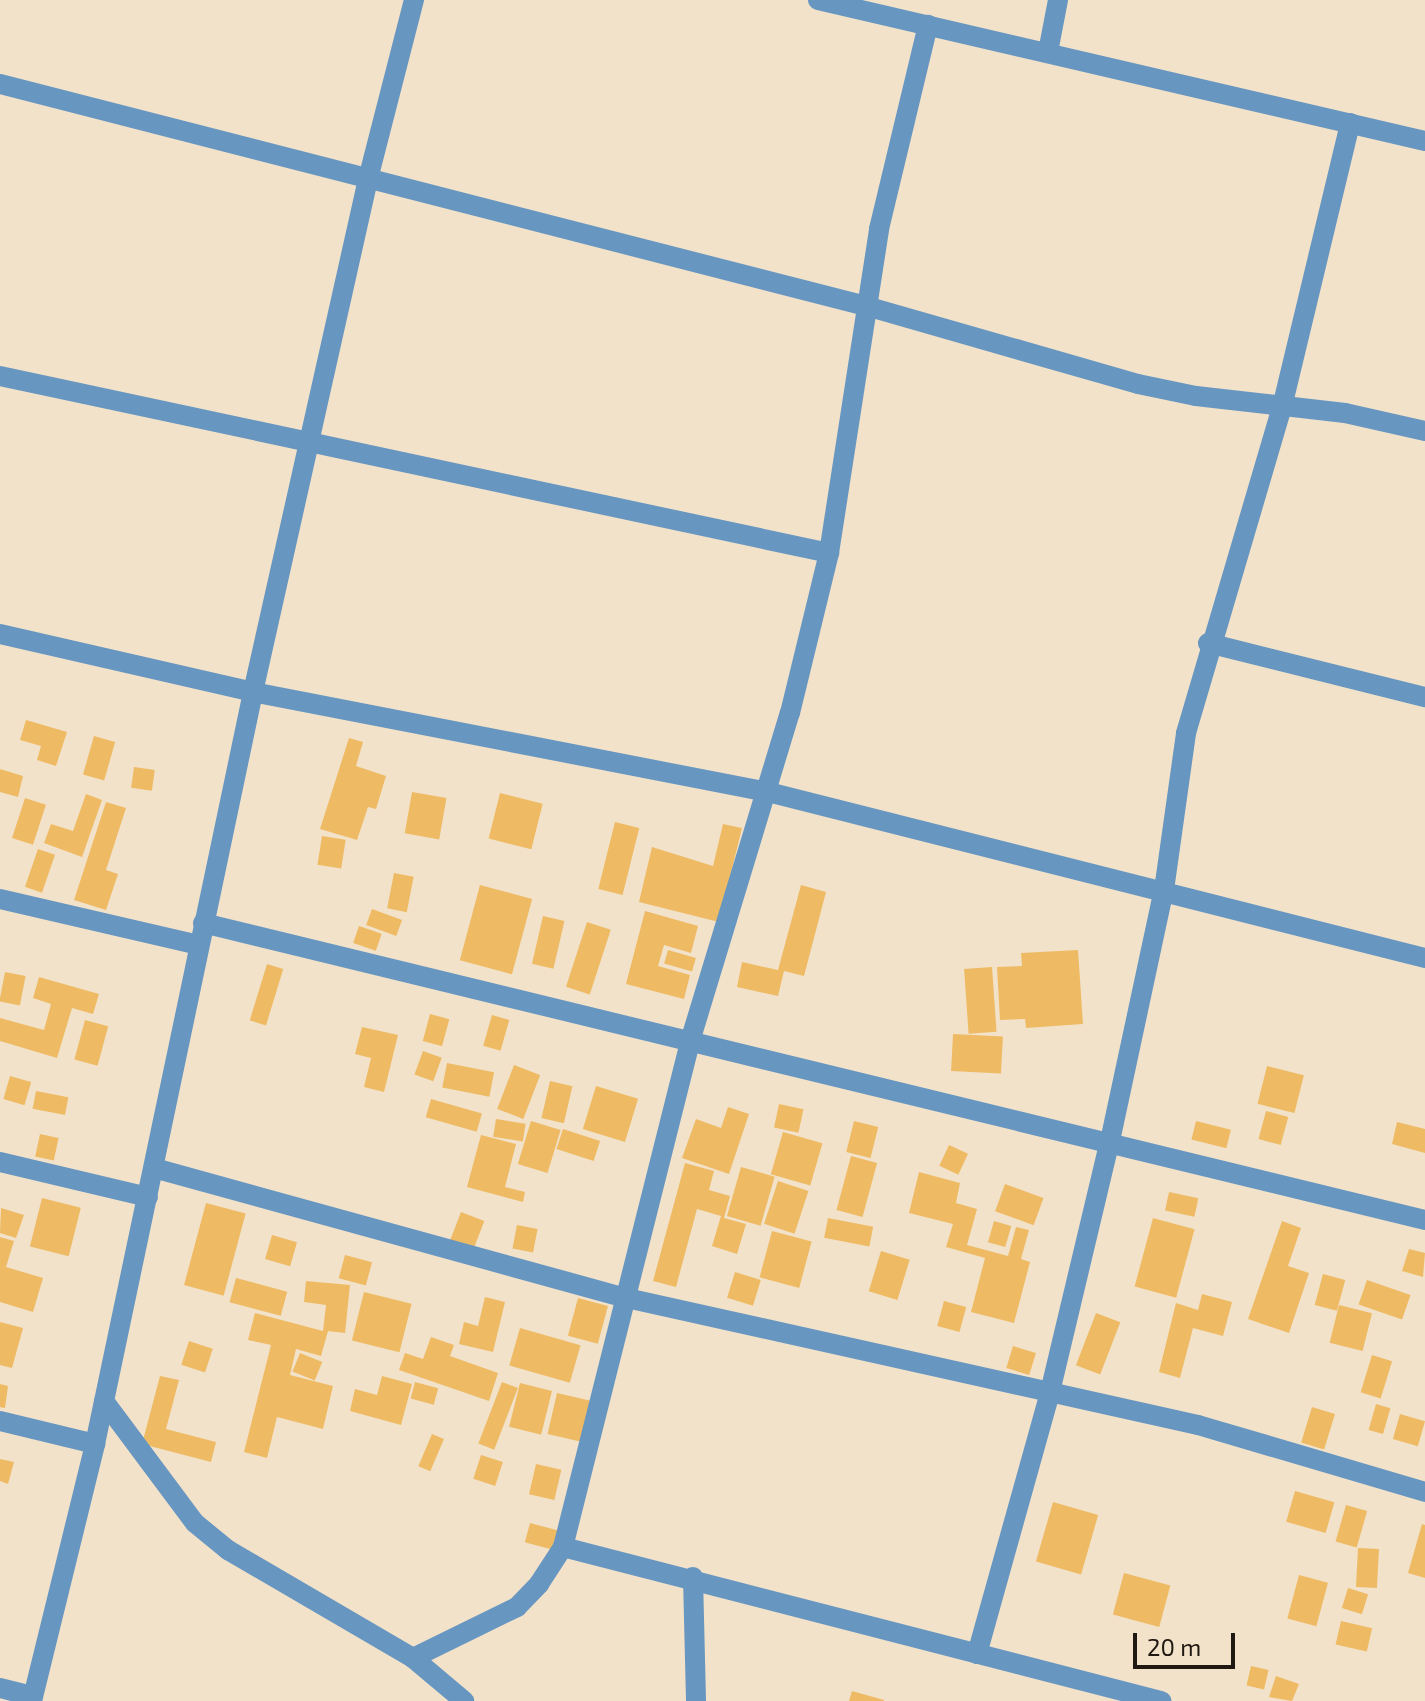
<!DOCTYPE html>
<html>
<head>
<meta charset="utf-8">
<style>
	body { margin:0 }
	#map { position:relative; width:1425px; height:1701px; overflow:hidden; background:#f2e2ca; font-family:"Exo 2",sans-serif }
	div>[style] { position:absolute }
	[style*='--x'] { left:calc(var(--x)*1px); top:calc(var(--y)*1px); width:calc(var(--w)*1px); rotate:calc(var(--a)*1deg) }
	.building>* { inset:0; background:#eebb64; transform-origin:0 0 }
	.minor>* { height:20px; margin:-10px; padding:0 10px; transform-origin:10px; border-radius:10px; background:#6796c0 }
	span { translate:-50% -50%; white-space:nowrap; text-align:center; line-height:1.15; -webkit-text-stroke:6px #f2e2ca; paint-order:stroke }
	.scale { position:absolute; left:1133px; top:1633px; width:102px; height:36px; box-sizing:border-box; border:4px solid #1f1911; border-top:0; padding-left:10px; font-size:24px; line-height:28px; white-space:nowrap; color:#1f1911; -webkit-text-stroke:6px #f2e2ca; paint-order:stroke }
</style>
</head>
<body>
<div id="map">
	<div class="building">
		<i style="clip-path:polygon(26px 720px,67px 732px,56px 766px,37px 760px,41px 746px,20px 740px)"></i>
		<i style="left:94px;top:736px;width:22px;height:40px;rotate:16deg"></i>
		<i style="clip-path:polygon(349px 738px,363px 742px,356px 766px,386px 776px,376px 809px,368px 807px,357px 840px,320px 829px)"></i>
		<i style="left:134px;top:767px;width:21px;height:21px;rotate:8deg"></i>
		<i style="clip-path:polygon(0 769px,23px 776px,18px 797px,0 792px)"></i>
		<i style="left:412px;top:792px;width:35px;height:42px;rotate:10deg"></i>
		<i style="left:500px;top:793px;width:44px;height:47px;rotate:14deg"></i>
		<i style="clip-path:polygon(86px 794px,102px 800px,82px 857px,44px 843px,51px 824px,73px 831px)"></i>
		<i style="left:25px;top:798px;width:22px;height:42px;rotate:18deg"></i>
		<i style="clip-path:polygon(106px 802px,126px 808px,106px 870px,118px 874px,106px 910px,74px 900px)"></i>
		<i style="left:615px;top:822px;width:25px;height:69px;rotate:14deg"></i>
		<i style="clip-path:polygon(723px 824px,742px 828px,719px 922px,639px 902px,652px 847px,713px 866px)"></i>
		<i style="left:322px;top:836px;width:24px;height:29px;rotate:9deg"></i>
		<i style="left:38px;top:849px;width:18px;height:40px;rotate:19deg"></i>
		<i style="left:394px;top:873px;width:20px;height:36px;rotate:11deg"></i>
		<i style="left:480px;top:885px;width:54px;height:78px;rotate:15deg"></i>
		<i style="clip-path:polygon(801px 885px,826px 892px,804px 976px,784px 971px,778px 996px,737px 987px,742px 962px,778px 970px)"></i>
		<i style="left:372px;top:909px;width:32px;height:17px;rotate:20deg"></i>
		<i style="clip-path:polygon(645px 911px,698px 926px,691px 953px,664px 945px,658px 966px,690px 975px,684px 999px,626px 984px)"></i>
		<i style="left:543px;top:916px;width:22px;height:49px;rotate:13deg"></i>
		<i style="left:587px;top:922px;width:25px;height:68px;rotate:18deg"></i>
		<i style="left:359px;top:926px;width:24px;height:18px;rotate:19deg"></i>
		<i style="left:668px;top:950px;width:29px;height:14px;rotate:16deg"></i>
		<i style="clip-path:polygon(1078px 950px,1083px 1024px,1026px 1028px,1025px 1019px,1000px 1020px,997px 967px,1022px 966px,1021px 953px)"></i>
		<i style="left:267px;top:964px;width:17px;height:59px;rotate:17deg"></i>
		<i style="left:992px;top:967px;width:65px;height:28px;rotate:86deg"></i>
		<i style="left:5px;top:972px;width:21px;height:30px;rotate:11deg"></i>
		<i style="clip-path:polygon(39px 977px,99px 994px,93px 1014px,72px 1008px,57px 1058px,0 1041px,0 1018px,44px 1030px,51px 1004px,33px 998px)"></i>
		<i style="left:430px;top:1014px;width:20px;height:28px;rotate:15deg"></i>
		<i style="left:492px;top:1015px;width:18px;height:32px;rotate:16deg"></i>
		<i style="left:85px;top:1020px;width:24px;height:41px;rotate:15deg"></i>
		<i style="clip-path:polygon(362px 1027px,398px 1035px,384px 1092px,364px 1087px,371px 1058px,355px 1054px)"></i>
		<i style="left:953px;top:1034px;width:50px;height:37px;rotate:3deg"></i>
		<i style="left:423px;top:1051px;width:20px;height:25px;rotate:20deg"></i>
		<i style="left:447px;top:1063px;width:48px;height:25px;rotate:11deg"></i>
		<i style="left:514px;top:1065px;width:28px;height:47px;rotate:21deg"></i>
		<i style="left:1267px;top:1066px;width:38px;height:39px;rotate:14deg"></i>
		<i style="left:10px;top:1076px;width:22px;height:24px;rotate:16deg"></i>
		<i style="left:550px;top:1081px;width:23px;height:38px;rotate:13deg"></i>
		<i style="left:596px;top:1086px;width:44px;height:45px;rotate:17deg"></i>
		<i style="left:36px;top:1091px;width:33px;height:18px;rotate:11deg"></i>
		<i style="left:431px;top:1099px;width:53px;height:19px;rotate:16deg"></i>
		<i style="left:779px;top:1104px;width:25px;height:24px;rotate:12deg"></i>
		<i style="clip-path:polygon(728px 1107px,749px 1114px,729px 1174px,682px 1158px,696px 1119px,721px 1128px)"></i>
		<i style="left:1266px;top:1111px;width:23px;height:29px;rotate:15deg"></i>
		<i style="left:496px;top:1119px;width:30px;height:18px;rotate:9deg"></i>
		<i style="left:531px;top:1121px;width:31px;height:45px;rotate:17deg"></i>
		<i style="left:854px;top:1121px;width:25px;height:32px;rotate:14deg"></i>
		<i style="left:1196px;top:1121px;width:36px;height:19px;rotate:14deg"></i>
		<i style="clip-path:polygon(1397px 1122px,1425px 1129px,1425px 1153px,1392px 1144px)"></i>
		<i style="left:563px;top:1129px;width:39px;height:21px;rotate:18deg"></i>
		<i style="left:783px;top:1132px;width:41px;height:44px;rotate:16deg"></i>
		<i style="left:40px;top:1134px;width:19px;height:23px;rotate:12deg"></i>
		<i style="clip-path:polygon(481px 1135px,516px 1144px,505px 1187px,525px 1192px,523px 1202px,467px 1187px)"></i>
		<i style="left:949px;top:1145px;width:21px;height:23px;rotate:25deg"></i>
		<i style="left:851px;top:1156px;width:27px;height:56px;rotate:15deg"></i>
		<i style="clip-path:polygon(685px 1163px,714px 1171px,709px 1190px,730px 1196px,724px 1218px,746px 1224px,737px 1254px,712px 1246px,721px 1216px,697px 1209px,676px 1287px,653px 1281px)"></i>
		<i style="left:741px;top:1167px;width:35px;height:51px;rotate:16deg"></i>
		<i style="clip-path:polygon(919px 1172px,960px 1183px,956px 1203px,977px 1209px,967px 1245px,1008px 1256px,1016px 1227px,1029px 1230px,1021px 1259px,1030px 1262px,1014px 1323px,971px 1312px,985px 1258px,946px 1247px,953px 1224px,909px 1213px)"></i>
		<i style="left:778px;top:1181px;width:32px;height:45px;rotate:18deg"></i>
		<i style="left:1005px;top:1184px;width:41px;height:29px;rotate:20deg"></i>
		<i style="left:1169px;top:1192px;width:30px;height:19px;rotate:12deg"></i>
		<i style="left:42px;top:1198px;width:40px;height:50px;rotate:14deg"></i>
		<i style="left:206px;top:1203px;width:41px;height:85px;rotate:15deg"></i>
		<i style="clip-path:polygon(1px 1208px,24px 1215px,16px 1238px,0 1233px)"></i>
		<i style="left:461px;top:1212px;width:25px;height:32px;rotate:21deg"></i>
		<i style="left:828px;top:1218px;width:46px;height:20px;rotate:11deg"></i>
		<i style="left:1153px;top:1218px;width:43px;height:71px;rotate:15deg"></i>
		<i style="left:994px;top:1221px;width:18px;height:22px;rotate:16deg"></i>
		<i style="clip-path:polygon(1282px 1221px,1301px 1228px,1288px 1266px,1309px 1273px,1289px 1333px,1248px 1319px)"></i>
		<i style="left:517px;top:1225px;width:21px;height:24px;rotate:11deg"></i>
		<i style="left:772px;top:1231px;width:41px;height:48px;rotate:15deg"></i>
		<i style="left:272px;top:1235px;width:26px;height:25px;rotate:16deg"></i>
		<i style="clip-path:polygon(0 1237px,14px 1241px,6px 1267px,43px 1278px,33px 1312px,0 1302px)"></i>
		<i style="clip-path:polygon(1409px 1249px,1425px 1253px,1423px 1277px,1402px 1271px)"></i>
		<i style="left:881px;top:1251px;width:30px;height:42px;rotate:17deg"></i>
		<i style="left:345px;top:1255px;width:28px;height:24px;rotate:15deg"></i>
		<i style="left:735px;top:1272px;width:27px;height:27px;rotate:17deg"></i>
		<i style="left:1323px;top:1274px;width:23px;height:32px;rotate:15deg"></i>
		<i style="left:236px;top:1278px;width:53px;height:25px;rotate:15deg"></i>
		<i style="left:1367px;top:1280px;width:46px;height:26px;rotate:19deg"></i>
		<i style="clip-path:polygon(306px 1281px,350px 1285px,345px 1333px,328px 1331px,321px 1356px,296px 1349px,290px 1375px,333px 1386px,323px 1429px,277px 1417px,267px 1458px,244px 1452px,271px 1345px,248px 1340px,255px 1313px,323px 1331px,326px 1305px,304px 1302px)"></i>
		<i style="left:364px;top:1292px;width:49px;height:50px;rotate:14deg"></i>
		<i style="clip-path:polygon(1202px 1294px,1232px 1302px,1223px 1336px,1193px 1328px,1180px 1378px,1159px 1372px,1176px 1303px,1198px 1310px)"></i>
		<i style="clip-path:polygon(485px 1297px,505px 1302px,493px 1352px,459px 1344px,464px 1322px,478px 1326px)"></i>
		<i style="left:578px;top:1298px;width:31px;height:39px;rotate:15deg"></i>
		<i style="left:944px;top:1301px;width:23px;height:26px;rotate:15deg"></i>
		<i style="left:1339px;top:1305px;width:34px;height:39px;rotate:14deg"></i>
		<i style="left:1096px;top:1313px;width:26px;height:56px;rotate:21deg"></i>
		<i style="clip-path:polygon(0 1322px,23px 1328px,12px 1368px,0 1365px)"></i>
		<i style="left:520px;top:1328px;width:63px;height:39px;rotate:16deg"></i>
		<i style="clip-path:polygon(431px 1337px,454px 1345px,450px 1356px,498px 1373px,489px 1401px,399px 1370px,405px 1353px,423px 1359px)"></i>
		<i style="left:189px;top:1341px;width:25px;height:25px;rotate:18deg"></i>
		<i style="left:1013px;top:1346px;width:24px;height:23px;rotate:17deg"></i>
		<i style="left:300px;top:1353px;width:24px;height:20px;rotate:22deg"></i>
		<i style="left:1372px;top:1355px;width:21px;height:39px;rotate:17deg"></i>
		<i style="clip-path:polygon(160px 1376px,179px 1380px,166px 1429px,216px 1442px,211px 1462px,142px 1444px)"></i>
		<i style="clip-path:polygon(382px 1376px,412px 1384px,401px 1425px,350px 1411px,355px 1389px,377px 1395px)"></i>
		<i style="left:415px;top:1382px;width:24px;height:17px;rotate:15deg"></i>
		<i style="left:502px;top:1382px;width:17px;height:66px;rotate:21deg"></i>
		<i style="left:520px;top:1383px;width:33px;height:45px;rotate:14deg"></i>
		<i style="clip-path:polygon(0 1384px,8px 1386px,5px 1408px,0 1407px)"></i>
		<i style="left:557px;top:1393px;width:39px;height:42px;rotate:13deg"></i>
		<i style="left:1376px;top:1404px;width:15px;height:27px;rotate:16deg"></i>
		<i style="left:1312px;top:1407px;width:24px;height:37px;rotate:17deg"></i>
		<i style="left:1400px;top:1414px;width:26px;height:26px;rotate:16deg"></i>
		<i style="left:432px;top:1434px;width:13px;height:35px;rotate:23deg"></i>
		<i style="left:481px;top:1455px;width:23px;height:25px;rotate:18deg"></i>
		<i style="clip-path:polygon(0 1459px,14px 1462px,8px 1484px,0 1481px)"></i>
		<i style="left:536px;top:1464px;width:26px;height:31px;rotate:13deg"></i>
		<i style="left:1295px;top:1491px;width:41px;height:32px;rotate:16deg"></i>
		<i style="left:1053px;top:1502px;width:47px;height:62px;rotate:16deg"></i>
		<i style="left:1346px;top:1505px;width:22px;height:38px;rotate:16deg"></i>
		<i style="left:530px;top:1523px;width:34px;height:20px;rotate:15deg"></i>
		<i style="clip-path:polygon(1422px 1524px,1425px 1525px,1425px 1578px,1408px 1573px)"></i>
		<i style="left:1358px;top:1548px;width:21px;height:39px;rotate:3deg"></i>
		<i style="left:1124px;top:1573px;width:48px;height:43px;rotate:15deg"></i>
		<i style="left:1299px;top:1575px;width:30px;height:45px;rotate:15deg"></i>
		<i style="left:1348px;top:1588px;width:21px;height:21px;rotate:17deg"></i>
		<i style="left:1341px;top:1621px;width:32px;height:24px;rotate:13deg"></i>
		<i style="left:1251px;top:1666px;width:18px;height:20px;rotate:13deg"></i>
		<i style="clip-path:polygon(1276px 1676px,1299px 1684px,1292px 1701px,1269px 1697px)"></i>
		<i style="clip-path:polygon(852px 1691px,884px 1700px,884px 1701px,849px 1701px)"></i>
	</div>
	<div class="minor">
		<i style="--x:818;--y:0;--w:623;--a:13.08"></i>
		<i style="--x:1048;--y:52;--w:53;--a:-79.1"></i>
		<i style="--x:0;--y:84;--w:894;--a:14.38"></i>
		<i style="--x:866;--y:306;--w:283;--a:16"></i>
		<i style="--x:1138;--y:384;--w:59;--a:11.7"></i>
		<i style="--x:1196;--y:396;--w:150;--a:6.5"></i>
		<i style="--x:1345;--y:413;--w:82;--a:12.7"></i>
		<i style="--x:0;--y:376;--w:848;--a:12.05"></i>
		<i style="--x:0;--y:634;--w:260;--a:12.9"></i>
		<i style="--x:253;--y:692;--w:525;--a:10.99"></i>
		<i style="--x:768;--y:792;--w:678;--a:14.18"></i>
		<i style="--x:1208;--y:643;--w:224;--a:14"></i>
		<i style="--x:0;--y:899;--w:204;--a:13"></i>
		<i style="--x:203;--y:923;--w:1258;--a:13.66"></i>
		<i style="--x:0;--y:1162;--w:152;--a:13.3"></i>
		<i style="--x:154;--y:1168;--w:485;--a:15.4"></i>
		<i style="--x:622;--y:1297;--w:590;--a:12.53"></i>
		<i style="--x:1198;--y:1425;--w:237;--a:16.4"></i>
		<i style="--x:104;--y:1401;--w:152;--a:53.3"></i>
		<i style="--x:195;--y:1523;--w:43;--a:39.3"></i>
		<i style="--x:228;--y:1550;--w:214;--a:30.3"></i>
		<i style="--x:413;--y:1658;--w:67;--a:40.1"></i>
		<i style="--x:0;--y:1421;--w:98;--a:13.6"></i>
		<i style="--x:563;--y:1547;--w:618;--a:14.44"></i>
		<i style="--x:693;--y:1577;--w:124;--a:88.6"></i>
		<i style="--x:977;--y:1654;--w:272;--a:-74.4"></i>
		<i style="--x:1050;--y:1392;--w:258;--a:-76.6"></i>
		<i style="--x:1110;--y:1141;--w:257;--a:-77.9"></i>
		<i style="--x:1164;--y:890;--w:159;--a:-82"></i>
		<i style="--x:1186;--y:733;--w:344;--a:-73.6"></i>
		<i style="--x:1283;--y:403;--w:288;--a:-76.5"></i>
		<i style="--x:413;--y:1658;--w:116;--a:-26.1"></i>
		<i style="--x:517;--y:1607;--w:32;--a:-46"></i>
		<i style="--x:539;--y:1584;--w:44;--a:-57"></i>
		<i style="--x:563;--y:1547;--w:525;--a:-75.88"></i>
		<i style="--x:691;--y:1038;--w:340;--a:-73.1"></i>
		<i style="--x:790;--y:713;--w:165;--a:-76.3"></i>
		<i style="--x:829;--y:553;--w:328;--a:-81.2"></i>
		<i style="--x:879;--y:229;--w:210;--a:-76.5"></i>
		<i style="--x:0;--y:1688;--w:34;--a:14"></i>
		<i style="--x:32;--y:1701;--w:265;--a:-76.2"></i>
		<i style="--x:95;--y:1444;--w:768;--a:-78.13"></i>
		<i style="--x:253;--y:692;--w:526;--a:-77.36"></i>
		<i style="--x:368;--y:179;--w:185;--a:-75.6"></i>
	</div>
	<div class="scale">20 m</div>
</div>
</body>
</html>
